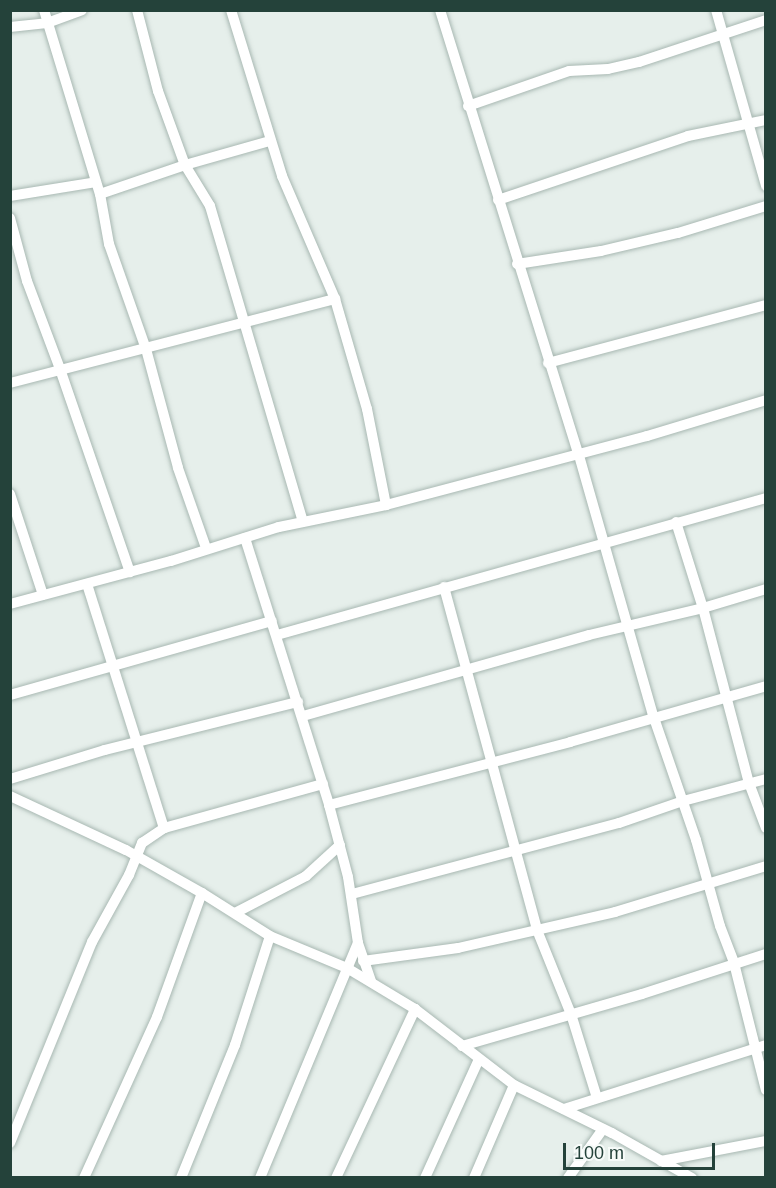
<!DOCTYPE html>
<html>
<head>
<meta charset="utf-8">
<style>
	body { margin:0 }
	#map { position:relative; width:776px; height:1188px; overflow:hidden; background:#e6efeb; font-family:Helvetica,sans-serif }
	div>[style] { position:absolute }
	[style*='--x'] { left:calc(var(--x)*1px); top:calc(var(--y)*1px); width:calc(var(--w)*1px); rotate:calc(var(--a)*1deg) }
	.roads { filter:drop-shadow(0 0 2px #a8b8b2) drop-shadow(0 0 2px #a8b8b2) }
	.minor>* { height:10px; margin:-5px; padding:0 5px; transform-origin:5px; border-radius:5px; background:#fff }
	span { translate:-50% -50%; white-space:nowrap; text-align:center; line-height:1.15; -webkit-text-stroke:4.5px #f7fbf9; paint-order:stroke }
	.frame { position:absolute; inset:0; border:12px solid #24423a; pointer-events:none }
	.scale { position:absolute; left:563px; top:1143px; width:152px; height:27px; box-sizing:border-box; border:3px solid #24423a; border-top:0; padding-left:8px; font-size:18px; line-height:21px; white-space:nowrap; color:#24423a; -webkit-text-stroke:4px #f7fbf9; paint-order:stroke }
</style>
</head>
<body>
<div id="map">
	<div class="roads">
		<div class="minor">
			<i style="--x:44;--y:10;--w:192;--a:73.1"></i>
			<i style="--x:100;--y:194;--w:51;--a:79.8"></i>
			<i style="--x:109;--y:244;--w:111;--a:70.6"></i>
			<i style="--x:146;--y:349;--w:123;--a:74.9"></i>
			<i style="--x:178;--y:468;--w:85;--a:70.7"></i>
			<i style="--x:137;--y:10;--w:84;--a:75.5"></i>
			<i style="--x:158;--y:91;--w:79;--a:70"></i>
			<i style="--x:185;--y:165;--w:48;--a:58.6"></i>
			<i style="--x:210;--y:206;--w:328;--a:73.6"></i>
			<i style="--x:231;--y:10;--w:174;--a:72.9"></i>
			<i style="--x:282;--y:176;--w:134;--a:66.7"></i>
			<i style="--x:335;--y:299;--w:115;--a:73.8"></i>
			<i style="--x:367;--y:409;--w:98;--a:78.8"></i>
			<i style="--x:440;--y:10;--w:463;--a:72.7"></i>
			<i style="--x:578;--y:452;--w:277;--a:74.1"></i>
			<i style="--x:654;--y:718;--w:129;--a:71"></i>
			<i style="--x:696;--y:840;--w:89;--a:74.4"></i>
			<i style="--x:720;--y:926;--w:40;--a:69"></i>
			<i style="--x:734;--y:963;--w:131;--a:75.9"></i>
			<i style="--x:716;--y:10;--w:183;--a:74.1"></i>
			<i style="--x:10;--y:27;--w:37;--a:-6"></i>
			<i style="--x:47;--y:23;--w:37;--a:-20"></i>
			<i style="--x:468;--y:106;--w:107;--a:-19.1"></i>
			<i style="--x:569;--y:71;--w:39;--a:-3"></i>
			<i style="--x:608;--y:69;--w:32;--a:-13"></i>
			<i style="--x:639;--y:62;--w:134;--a:-18.3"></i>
			<i style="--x:100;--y:194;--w:90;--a:-18.8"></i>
			<i style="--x:185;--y:165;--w:88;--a:-15.8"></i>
			<i style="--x:10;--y:196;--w:87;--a:-9.2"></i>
			<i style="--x:498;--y:200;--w:200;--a:-18.6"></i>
			<i style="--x:688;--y:136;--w:80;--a:-11.6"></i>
			<i style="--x:10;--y:218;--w:65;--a:74.9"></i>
			<i style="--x:27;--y:281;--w:94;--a:69.4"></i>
			<i style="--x:60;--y:369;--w:215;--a:71"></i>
			<i style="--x:517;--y:264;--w:85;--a:-8.8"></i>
			<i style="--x:601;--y:251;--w:79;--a:-13.2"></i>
			<i style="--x:678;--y:233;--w:92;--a:-17.1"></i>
			<i style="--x:548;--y:363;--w:226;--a:-14.9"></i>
			<i style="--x:10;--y:383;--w:336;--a:-14.5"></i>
			<i style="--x:10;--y:494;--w:106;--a:71.9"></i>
			<i style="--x:676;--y:522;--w:90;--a:72.6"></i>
			<i style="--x:703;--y:608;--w:181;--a:75.3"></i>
			<i style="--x:749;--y:783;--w:48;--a:69.3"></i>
			<i style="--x:245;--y:538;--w:280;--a:72.5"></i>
			<i style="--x:329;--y:805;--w:74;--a:75.2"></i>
			<i style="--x:348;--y:877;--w:67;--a:81.4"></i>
			<i style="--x:358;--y:943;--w:40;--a:71.1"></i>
			<i style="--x:87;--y:584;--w:256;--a:72.5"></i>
			<i style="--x:444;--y:587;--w:355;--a:74.8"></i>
			<i style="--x:537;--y:930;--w:91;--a:68"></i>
			<i style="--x:571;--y:1014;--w:88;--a:72.8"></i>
			<i style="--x:10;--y:604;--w:167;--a:-15"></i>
			<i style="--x:171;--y:561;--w:113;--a:-17.5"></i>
			<i style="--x:279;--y:527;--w:109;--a:-11.6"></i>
			<i style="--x:386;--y:505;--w:270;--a:-14.8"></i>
			<i style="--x:647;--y:436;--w:124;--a:-16.8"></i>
			<i style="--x:277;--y:635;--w:508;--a:-15.65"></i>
			<i style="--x:10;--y:695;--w:272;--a:-15.8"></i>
			<i style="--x:303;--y:716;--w:297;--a:-15.8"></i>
			<i style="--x:589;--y:635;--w:117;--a:-13.3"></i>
			<i style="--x:703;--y:608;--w:66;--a:-16.8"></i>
			<i style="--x:10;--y:779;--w:99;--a:-17"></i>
			<i style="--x:105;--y:750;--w:199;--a:-14"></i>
			<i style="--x:10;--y:796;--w:128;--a:25"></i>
			<i style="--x:126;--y:850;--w:87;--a:29.5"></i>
			<i style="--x:202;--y:893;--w:80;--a:32.3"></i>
			<i style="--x:270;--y:936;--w:83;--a:22.6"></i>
			<i style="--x:347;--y:968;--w:79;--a:31.1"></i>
			<i style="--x:415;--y:1009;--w:125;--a:37.5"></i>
			<i style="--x:514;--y:1085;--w:109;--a:26.1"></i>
			<i style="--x:612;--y:1133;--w:92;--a:29.4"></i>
			<i style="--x:329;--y:805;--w:249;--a:-14.6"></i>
			<i style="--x:570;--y:742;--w:204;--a:-15.9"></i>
			<i style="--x:352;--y:894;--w:276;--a:-14.9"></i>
			<i style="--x:619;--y:823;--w:68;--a:-19"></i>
			<i style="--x:683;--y:801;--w:86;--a:-14.8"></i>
			<i style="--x:235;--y:913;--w:80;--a:-27.5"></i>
			<i style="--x:306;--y:876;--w:46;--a:-42.4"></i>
			<i style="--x:363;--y:961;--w:96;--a:-7.8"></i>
			<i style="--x:458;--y:948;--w:161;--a:-12.9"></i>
			<i style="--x:615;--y:912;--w:158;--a:-16.9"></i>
			<i style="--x:462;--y:1046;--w:187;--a:-16.1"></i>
			<i style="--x:642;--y:994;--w:130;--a:-17.9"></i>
			<i style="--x:564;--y:1109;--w:212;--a:-17.6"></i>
			<i style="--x:10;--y:1143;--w:217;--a:-67.8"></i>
			<i style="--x:92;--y:942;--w:77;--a:-61.1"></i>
			<i style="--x:129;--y:875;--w:35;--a:-68"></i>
			<i style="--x:142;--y:843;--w:27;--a:-34"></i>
			<i style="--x:164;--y:828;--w:165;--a:-15.5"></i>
			<i style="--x:661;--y:1161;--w:107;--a:-10.8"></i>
			<i style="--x:84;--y:1178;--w:177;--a:-65.6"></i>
			<i style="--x:157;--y:1017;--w:132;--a:-70.1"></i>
			<i style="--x:181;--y:1178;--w:144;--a:-67.9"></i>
			<i style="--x:235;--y:1045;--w:114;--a:-72.2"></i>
			<i style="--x:260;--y:1178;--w:255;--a:-67.4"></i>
			<i style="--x:336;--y:1178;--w:187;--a:-64.9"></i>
			<i style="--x:425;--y:1178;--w:131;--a:-65.6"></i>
			<i style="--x:474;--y:1178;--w:101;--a:-66.7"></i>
			<i style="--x:568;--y:1178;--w:60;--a:-54.5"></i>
		</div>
	</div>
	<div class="frame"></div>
	<div class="scale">100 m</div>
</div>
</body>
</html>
